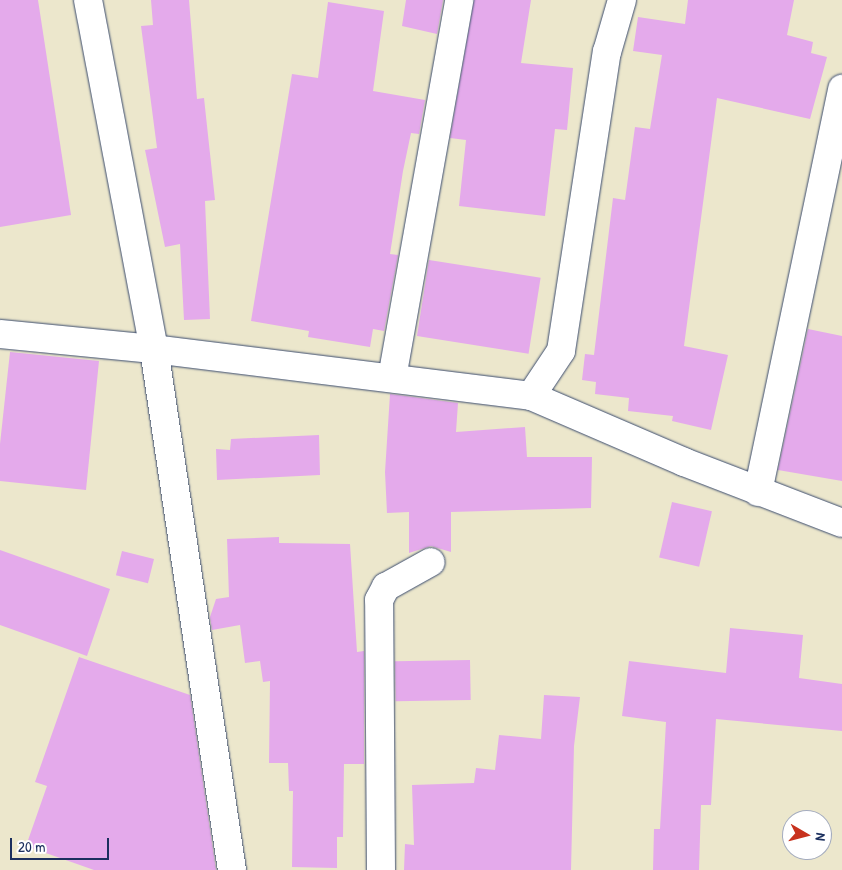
<!DOCTYPE html>
<html>
<head>
<meta charset="utf-8">
<style>
	body { margin:0 }
	#map { position:relative; width:842px; height:870px; overflow:hidden; background:#ece7cc; font-family:"Patrick Hand",sans-serif }
	div>[style] { position:absolute }
	[style*='--x'] { left:calc(var(--x)*1px); top:calc(var(--y)*1px); width:calc(var(--w)*1px); rotate:calc(var(--a)*1deg) }
	.building>* { inset:0; background:#e4aaeb; transform-origin:0 0 }
	.roads { filter:drop-shadow(0 0 1px #3a4b6e) drop-shadow(0 0 1px #3a4b6e) }
	.minor>* { height:28px; margin:-14px; padding:0 14px; transform-origin:14px; border-radius:14px; background:#fff }
	span { translate:-50% -50%; white-space:nowrap; text-align:center; line-height:1.15; -webkit-text-stroke:5px #fff; paint-order:stroke }
	.north { position:absolute; left:782px; top:810px; width:50px; height:50px; box-sizing:border-box; background:#fff; border:1px solid #a4acbf; border-radius:50%; rotate:98deg; font-size:14px; font-weight:700; line-height:20px; text-align:center; color:#1b2f5e }
	.north::after { content:''; display:block; margin:auto; width:18px; height:22px; background:#c8321e; clip-path:polygon(50% 0,100% 100%,50% 72%,0 100%) }
	.scale { position:absolute; left:10px; top:838px; width:99px; height:22px; box-sizing:border-box; border:2px solid #1b2f5e; border-top:0; padding-left:6px; font-size:15px; line-height:18px; white-space:nowrap; color:#1b2f5e; -webkit-text-stroke:4px #fff; paint-order:stroke }
</style>
</head>
<body>
<div id="map">
	<div class="building">
		<i style="clip-path:polygon(0 0,38px 0,71px 215px,0 227px)"></i>
		<i style="clip-path:polygon(151px 0,189px 0,197px 99px,204px 98px,215px 200px,205px 201px,210px 319px,184px 320px,180px 244px,165px 247px,145px 150px,157px 148px,141px 26px,153px 25px)"></i>
		<i style="clip-path:polygon(406px 0,443px 0,437px 34px,402px 26px)"></i>
		<i style="clip-path:polygon(474px 0,531px 0,521px 63px,573px 68px,567px 130px,555px 129px,545px 216px,459px 206px,466px 140px,450px 138px)"></i>
		<i style="clip-path:polygon(688px 0,794px 0,787px 35px,813px 42px,811px 53px,827px 57px,810px 119px,717px 98px,684px 346px,728px 355px,711px 430px,672px 421px,673px 416px,628px 411px,629px 398px,595px 394px,596px 382px,582px 380px,585px 354px,594px 355px,613px 198px,625px 200px,635px 127px,650px 129px,662px 55px,633px 51px,638px 17px,685px 24px)"></i>
		<i style="clip-path:polygon(328px 2px,384px 11px,373px 91px,425px 100px,419px 134px,411px 133px,403px 171px,390px 254px,398px 255px,384px 331px,373px 329px,370px 347px,308px 337px,309px 331px,251px 321px,292px 74px,318px 78px)"></i>
		<i style="left:429px;top:260px;width:113px;height:77px;rotate:9deg"></i>
		<i style="clip-path:polygon(808px 329px,842px 336px,842px 481px,778px 470px)"></i>
		<i style="clip-path:polygon(10px 352px,99px 361px,86px 490px,0 481px,0 444px)"></i>
		<i style="clip-path:polygon(390px 394px,458px 403px,456px 432px,525px 427px,527px 457px,592px 457px,591px 508px,451px 512px,451px 552px,431px 546px,409px 553px,409px 512px,387px 513px,385px 472px)"></i>
		<i style="clip-path:polygon(319px 435px,320px 475px,217px 480px,216px 449px,230px 450px,231px 439px)"></i>
		<i style="left:672px;top:502px;width:41px;height:57px;rotate:13deg"></i>
		<i style="clip-path:polygon(279px 537px,279px 543px,350px 544px,357px 652px,364px 651px,364px 764px,344px 764px,343px 837px,337px 837px,337px 868px,292px 867px,293px 791px,289px 791px,288px 763px,269px 763px,270px 681px,263px 682px,260px 661px,245px 663px,240px 625px,212px 630px,210px 617px,216px 599px,229px 597px,227px 539px)"></i>
		<i style="clip-path:polygon(0 550px,110px 589px,87px 656px,0 625px)"></i>
		<i style="left:122px;top:551px;width:33px;height:25px;rotate:14deg"></i>
		<i style="clip-path:polygon(730px 628px,803px 635px,799px 678px,842px 684px,842px 731px,716px 719px,711px 805px,701px 805px,699px 870px,653px 870px,654px 829px,660px 829px,666px 722px,622px 716px,629px 661px,726px 673px)"></i>
		<i style="clip-path:polygon(79px 657px,190px 695px,216px 870px,94px 870px,26px 846px,47px 786px,35px 782px)"></i>
		<i style="left:470px;top:660px;width:40px;height:75px;rotate:89deg"></i>
		<i style="clip-path:polygon(544px 695px,580px 697px,574px 746px,571px 870px,404px 870px,405px 844px,414px 845px,412px 785px,474px 783px,476px 768px,495px 770px,499px 735px,541px 739px)"></i>
	</div>
	<div class="roads">
		<div class="minor">
			<i style="--x:88;--y:0;--w:355;--a:79.3"></i>
			<i style="--x:154;--y:349;--w:527;--a:81.49"></i>
			<i style="--x:0;--y:334;--w:155;--a:5.6"></i>
			<i style="--x:154;--y:349;--w:380;--a:7.1"></i>
			<i style="--x:531;--y:396;--w:167;--a:23.3"></i>
			<i style="--x:684;--y:462;--w:169;--a:21.1"></i>
			<i style="--x:392;--y:378;--w:384;--a:-79.9"></i>
			<i style="--x:531;--y:396;--w:54;--a:-56.3"></i>
			<i style="--x:561;--y:351;--w:303;--a:-81.3"></i>
			<i style="--x:607;--y:52;--w:54;--a:-73.9"></i>
			<i style="--x:758;--y:492;--w:412;--a:-78.2"></i>
			<i style="--x:381;--y:870;--w:270;--a:-90.4"></i>
			<i style="--x:379;--y:600;--w:15;--a:-62"></i>
			<i style="--x:386;--y:587;--w:51;--a:-29.1"></i>
		</div>
	</div>
	<div class="north">N</div>
	<div class="scale">20 m</div>
</div>
</body>
</html>
